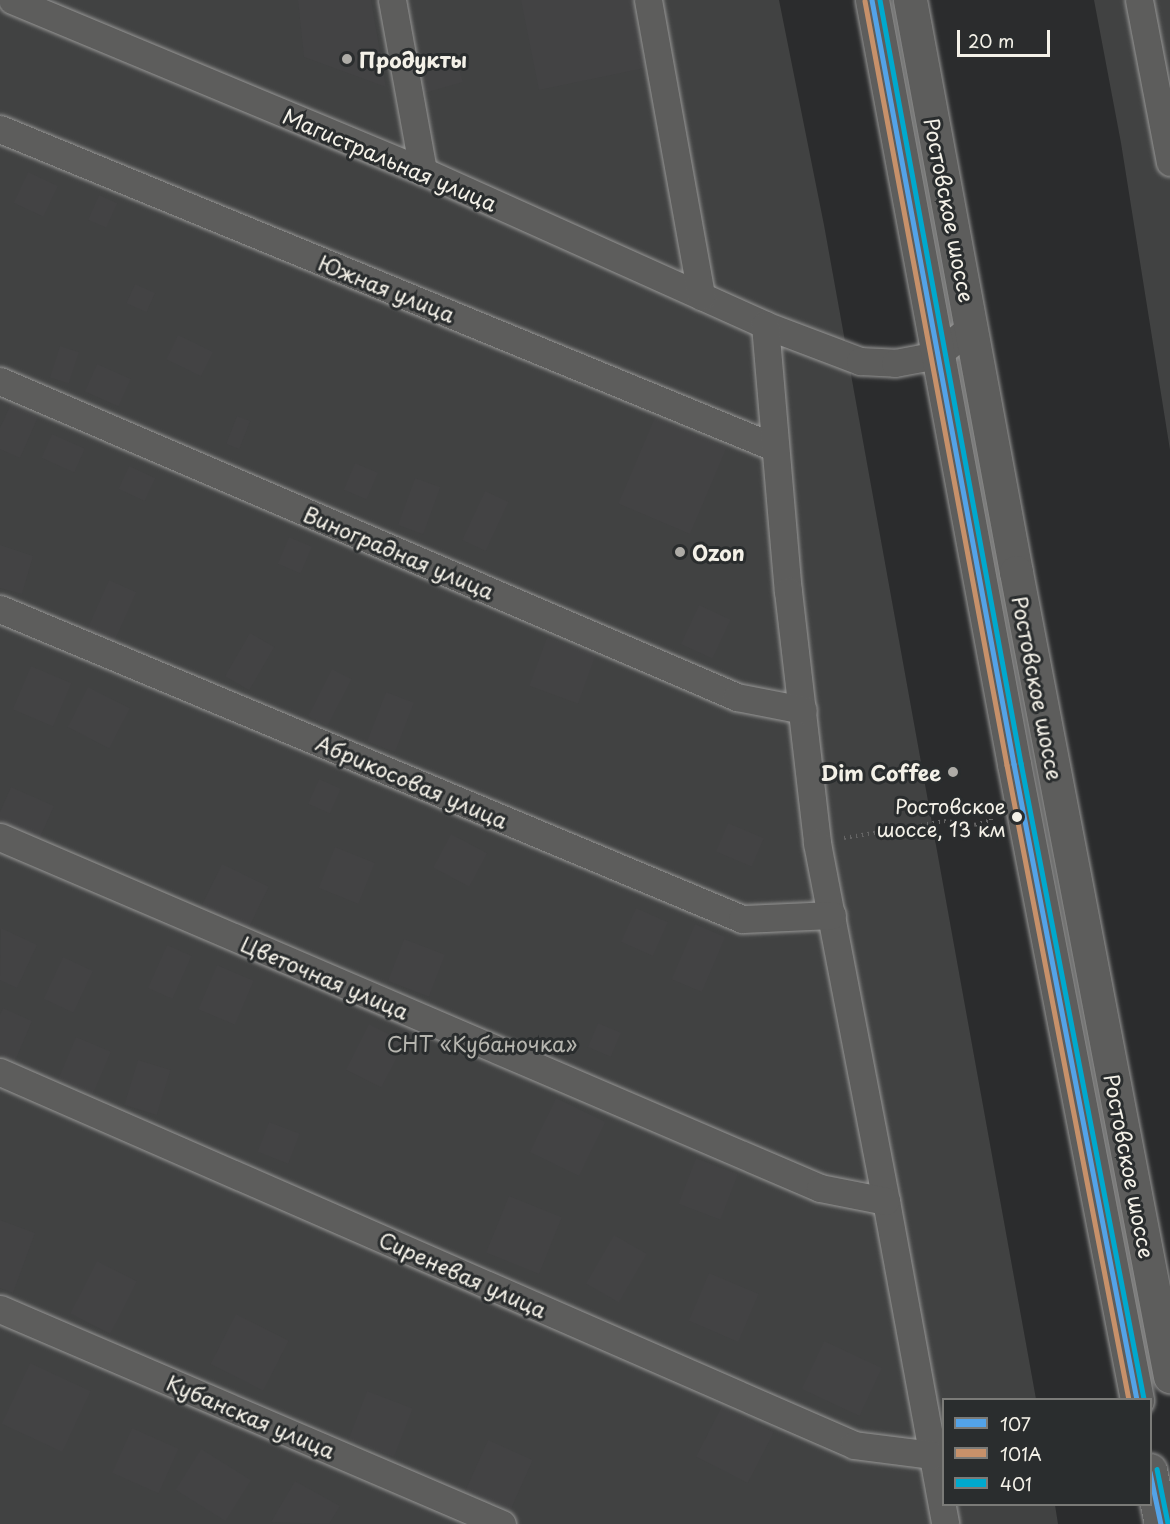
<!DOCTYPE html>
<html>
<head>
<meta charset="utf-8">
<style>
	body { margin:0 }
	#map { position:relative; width:1170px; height:1524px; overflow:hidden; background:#2b2c2d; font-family:"Playpen Sans",sans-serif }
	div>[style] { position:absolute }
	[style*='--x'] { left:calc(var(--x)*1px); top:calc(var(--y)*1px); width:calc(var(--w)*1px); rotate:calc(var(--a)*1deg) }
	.green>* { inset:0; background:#414242 }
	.building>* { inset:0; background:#434344; transform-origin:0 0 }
	.path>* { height:4px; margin-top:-2px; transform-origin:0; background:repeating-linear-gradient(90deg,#646464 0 1.5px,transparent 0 6px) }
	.roads { filter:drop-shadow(0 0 2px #979796) drop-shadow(0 0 2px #979796) }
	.minor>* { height:27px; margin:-13.5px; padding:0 13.5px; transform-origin:13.5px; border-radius:13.5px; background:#5d5d5c }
	.trunk>* { height:33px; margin:-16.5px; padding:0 16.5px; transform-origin:16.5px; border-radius:16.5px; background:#5d5d5c }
	.bus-1>* { height:4.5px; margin:-2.25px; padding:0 2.25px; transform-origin:2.25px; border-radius:2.25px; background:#53a3e8 }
	.bus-2>* { height:4.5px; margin:-2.25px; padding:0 2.25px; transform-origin:2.25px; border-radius:2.25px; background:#c7916a }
	.bus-3>* { height:4.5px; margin:-2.25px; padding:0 2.25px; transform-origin:2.25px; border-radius:2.25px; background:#00a9ce }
	.dots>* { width:16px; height:16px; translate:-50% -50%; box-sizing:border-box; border:3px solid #2a2d2e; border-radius:50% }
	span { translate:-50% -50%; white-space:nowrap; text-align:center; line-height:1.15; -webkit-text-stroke:6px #2a2d2e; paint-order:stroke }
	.bus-label { font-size:20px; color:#f4f1e8 }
	.right { translate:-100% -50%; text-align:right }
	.poi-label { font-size:21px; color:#f4f1e8; font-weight:700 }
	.left { translate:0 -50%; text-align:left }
	.street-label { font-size:21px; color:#f4f1e8 }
	.park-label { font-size:21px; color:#b6b5af }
	.legend { position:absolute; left:942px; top:1398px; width:210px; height:108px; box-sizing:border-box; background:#2a2d2e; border:2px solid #7b7b78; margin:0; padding:8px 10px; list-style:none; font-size:18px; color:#f4f1e8 }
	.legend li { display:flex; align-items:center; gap:12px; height:30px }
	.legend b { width:30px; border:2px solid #7b7b78 }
	.scale { position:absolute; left:957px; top:30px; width:93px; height:27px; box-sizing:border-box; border:3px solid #f4f1e8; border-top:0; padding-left:8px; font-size:18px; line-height:21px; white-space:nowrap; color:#f4f1e8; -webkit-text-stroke:4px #2a2d2e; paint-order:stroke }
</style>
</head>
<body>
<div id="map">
	<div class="green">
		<i style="clip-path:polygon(0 0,779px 0,824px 225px,1036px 1399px,944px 1400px,944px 1504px,1055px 1505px,1058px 1524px,0 1524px)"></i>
		<i style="clip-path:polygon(1094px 0,1170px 0,1170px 450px,1121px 143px)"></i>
	</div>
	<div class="building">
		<i style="clip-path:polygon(298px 0,371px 0,386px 87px,304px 57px)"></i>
		<i style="clip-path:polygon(521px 0,632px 0,645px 68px,539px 90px)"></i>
		<i style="left:456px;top:58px;width:25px;height:41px;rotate:74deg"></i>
		<i style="left:28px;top:172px;width:33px;height:34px;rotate:25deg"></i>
		<i style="left:99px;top:195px;width:20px;height:27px;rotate:24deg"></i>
		<i style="left:135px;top:284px;width:22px;height:21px;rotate:24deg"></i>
		<i style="left:178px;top:335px;width:39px;height:27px;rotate:26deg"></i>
		<i style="left:60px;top:346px;width:20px;height:33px;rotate:18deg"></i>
		<i style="left:97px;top:364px;width:37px;height:30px;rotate:24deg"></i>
		<i style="clip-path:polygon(11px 404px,38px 417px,20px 458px,0 449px,0 428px)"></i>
		<i style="left:237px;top:416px;width:14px;height:30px;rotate:21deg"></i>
		<i style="left:655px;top:417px;width:78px;height:94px;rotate:23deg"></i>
		<i style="left:52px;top:434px;width:36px;height:26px;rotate:24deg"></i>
		<i style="left:355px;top:463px;width:25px;height:29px;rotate:23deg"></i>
		<i style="left:129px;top:466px;width:29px;height:25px;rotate:25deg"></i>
		<i style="left:415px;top:478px;width:27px;height:50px;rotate:20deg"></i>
		<i style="left:485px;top:491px;width:26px;height:54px;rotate:25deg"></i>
		<i style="left:289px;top:537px;width:25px;height:29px;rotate:23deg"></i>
		<i style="clip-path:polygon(0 545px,33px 556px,22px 594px,0 588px)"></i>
		<i style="left:109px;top:580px;width:30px;height:56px;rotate:24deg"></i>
		<i style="left:699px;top:605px;width:35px;height:43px;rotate:25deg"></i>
		<i style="left:250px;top:633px;width:28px;height:50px;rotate:30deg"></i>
		<i style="left:547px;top:637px;width:52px;height:52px;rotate:20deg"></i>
		<i style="left:31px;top:666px;width:44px;height:47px;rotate:23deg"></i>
		<i style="left:332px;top:669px;width:22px;height:53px;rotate:27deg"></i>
		<i style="left:88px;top:687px;width:47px;height:45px;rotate:27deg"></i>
		<i style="left:386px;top:692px;width:30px;height:53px;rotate:21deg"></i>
		<i style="left:319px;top:779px;width:24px;height:27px;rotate:24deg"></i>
		<i style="clip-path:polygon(11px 787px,54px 806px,38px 842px,0 825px,0 812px)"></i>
		<i style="left:728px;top:823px;width:39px;height:31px;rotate:23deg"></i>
		<i style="left:451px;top:834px;width:41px;height:38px;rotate:28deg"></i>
		<i style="left:335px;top:847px;width:43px;height:44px;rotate:22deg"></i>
		<i style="left:222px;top:864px;width:52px;height:48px;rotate:26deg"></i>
		<i style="left:636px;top:908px;width:35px;height:37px;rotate:24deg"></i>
		<i style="left:695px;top:924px;width:33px;height:60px;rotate:23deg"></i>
		<i style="clip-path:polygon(1px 928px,37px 945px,17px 988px,0 980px)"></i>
		<i style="left:404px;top:939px;width:44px;height:45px;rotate:21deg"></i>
		<i style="left:167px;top:945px;width:27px;height:47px;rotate:24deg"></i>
		<i style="left:63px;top:957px;width:33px;height:46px;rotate:25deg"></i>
		<i style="left:217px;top:965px;width:40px;height:48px;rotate:23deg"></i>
		<i style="clip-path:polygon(3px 1008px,32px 1021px,15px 1061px,0 1055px,0 1015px)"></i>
		<i style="left:598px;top:1023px;width:25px;height:26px;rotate:23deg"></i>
		<i style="left:369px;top:1024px;width:40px;height:51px;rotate:27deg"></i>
		<i style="left:76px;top:1037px;width:38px;height:46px;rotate:23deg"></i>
		<i style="left:138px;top:1060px;width:34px;height:47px;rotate:17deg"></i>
		<i style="left:556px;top:1098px;width:55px;height:60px;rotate:26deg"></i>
		<i style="left:269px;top:1122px;width:33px;height:32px;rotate:21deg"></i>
		<i style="left:696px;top:1158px;width:45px;height:49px;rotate:21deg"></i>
		<i style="left:509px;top:1196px;width:57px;height:61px;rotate:22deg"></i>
		<i style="clip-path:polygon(0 1220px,35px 1233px,13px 1293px,0 1288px)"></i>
		<i style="left:614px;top:1235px;width:38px;height:56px;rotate:30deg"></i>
		<i style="left:97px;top:1261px;width:45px;height:59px;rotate:27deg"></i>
		<i style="left:709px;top:1273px;width:54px;height:52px;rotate:23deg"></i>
		<i style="left:236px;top:1314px;width:59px;height:56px;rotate:27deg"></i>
		<i style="left:824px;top:1341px;width:64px;height:53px;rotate:25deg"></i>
		<i style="left:30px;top:1363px;width:67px;height:67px;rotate:25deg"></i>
		<i style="left:367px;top:1391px;width:49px;height:52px;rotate:21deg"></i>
		<i style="left:722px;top:1406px;width:58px;height:57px;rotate:27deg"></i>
		<i style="left:132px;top:1428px;width:51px;height:49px;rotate:24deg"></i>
		<i style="left:488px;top:1440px;width:49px;height:55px;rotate:24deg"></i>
		<i style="left:201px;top:1449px;width:59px;height:48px;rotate:32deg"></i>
		<i style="clip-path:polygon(295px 1481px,340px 1506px,329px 1524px,271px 1522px)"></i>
	</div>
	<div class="path">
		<i style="--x:844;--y:838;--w:101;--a:-9.6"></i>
		<i style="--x:944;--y:821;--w:31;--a:7"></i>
		<i style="--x:975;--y:825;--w:17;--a:-17"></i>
		<i style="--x:991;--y:820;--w:2;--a:-90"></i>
	</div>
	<div class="roads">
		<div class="minor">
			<i style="--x:12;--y:0;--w:445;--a:22.6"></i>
			<i style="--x:423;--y:171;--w:375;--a:24.2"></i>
			<i style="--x:765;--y:325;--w:102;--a:20.8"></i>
			<i style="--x:860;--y:361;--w:35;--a:3"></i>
			<i style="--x:895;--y:363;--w:43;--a:-10.8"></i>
			<i style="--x:937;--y:355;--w:44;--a:-39.5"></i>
			<i style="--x:392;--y:0;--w:174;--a:79.7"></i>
			<i style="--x:648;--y:0;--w:301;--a:79.8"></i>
			<i style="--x:1139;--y:0;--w:165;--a:79.2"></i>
			<i style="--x:0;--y:129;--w:837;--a:22.34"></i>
			<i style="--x:765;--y:325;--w:267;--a:85.1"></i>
			<i style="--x:788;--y:591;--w:254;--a:83.4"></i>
			<i style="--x:817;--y:843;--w:365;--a:79.1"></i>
			<i style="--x:886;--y:1201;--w:328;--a:79.6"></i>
			<i style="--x:0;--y:381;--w:802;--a:23.21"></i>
			<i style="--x:737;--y:697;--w:67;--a:11.1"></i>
			<i style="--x:0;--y:609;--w:804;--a:22.67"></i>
			<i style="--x:742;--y:919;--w:90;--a:-2.5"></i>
			<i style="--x:0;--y:837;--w:892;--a:23.17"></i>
			<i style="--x:820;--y:1188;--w:67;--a:11.1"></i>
			<i style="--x:0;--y:1072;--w:932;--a:23.59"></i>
			<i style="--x:854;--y:1445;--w:79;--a:7.3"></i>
			<i style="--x:0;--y:1309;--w:546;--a:23.18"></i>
		</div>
		<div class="trunk">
			<i style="--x:872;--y:0;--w:777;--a:79.47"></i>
			<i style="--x:1014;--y:764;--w:648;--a:79.05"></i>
			<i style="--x:910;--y:0;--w:582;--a:79.5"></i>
			<i style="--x:1016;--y:572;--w:819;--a:79.16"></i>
			<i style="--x:1150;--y:1470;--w:55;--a:78.5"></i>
		</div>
	</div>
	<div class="bus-1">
		<i style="--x:872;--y:0;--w:777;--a:79.47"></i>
		<i style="--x:1014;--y:764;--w:648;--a:79.05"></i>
		<i style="--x:1150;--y:1472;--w:53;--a:78.1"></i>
	</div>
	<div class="bus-2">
		<i style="--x:865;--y:1;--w:777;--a:79.47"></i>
		<i style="--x:1007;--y:765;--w:647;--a:79.12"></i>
	</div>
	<div class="bus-3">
		<i style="--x:880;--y:0;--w:776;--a:79.53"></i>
		<i style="--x:1021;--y:763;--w:648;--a:79.05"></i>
		<i style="--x:1157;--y:1469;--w:55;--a:78.5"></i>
	</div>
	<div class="dots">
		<i style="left:347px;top:59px;background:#aeaca7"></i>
		<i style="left:680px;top:552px;background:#aeaca7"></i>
		<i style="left:953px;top:772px;background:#aeaca7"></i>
		<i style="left:1017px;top:817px;background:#f4f1e8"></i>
	</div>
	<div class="bus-label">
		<span class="right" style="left:1006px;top:818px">Ростовское<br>шоссе, 13 км</span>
	</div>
	<div class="poi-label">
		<span class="left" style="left:359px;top:59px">Продукты</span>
		<span class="left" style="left:692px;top:552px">Ozon</span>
		<span class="right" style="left:941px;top:772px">Dim Coffee</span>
	</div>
	<div class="street-label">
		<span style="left:390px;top:159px;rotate:23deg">Магистральная улица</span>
		<span style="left:950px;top:210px;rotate:79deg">Ростовское шоссе</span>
		<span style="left:387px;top:288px;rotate:22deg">Южная улица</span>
		<span style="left:399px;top:552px;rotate:23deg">Виноградная улица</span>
		<span style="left:1038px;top:688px;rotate:79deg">Ростовское шоссе</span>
		<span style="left:412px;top:781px;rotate:23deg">Абрикосовая улица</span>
		<span style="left:325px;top:977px;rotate:23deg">Цветочная улица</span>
		<span style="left:1130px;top:1166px;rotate:79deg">Ростовское шоссе</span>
		<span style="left:463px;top:1274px;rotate:24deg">Сиреневая улица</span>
		<span style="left:251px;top:1416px;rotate:23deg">Кубанская улица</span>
	</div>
	<div class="park-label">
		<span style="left:482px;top:1043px">СНТ «Кубаночка»</span>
	</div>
	<ul class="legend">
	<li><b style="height:8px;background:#53a3e8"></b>107</li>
	<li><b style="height:8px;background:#c7916a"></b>101А</li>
	<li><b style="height:8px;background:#00a9ce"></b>401</li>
	</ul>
	<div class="scale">20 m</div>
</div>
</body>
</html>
